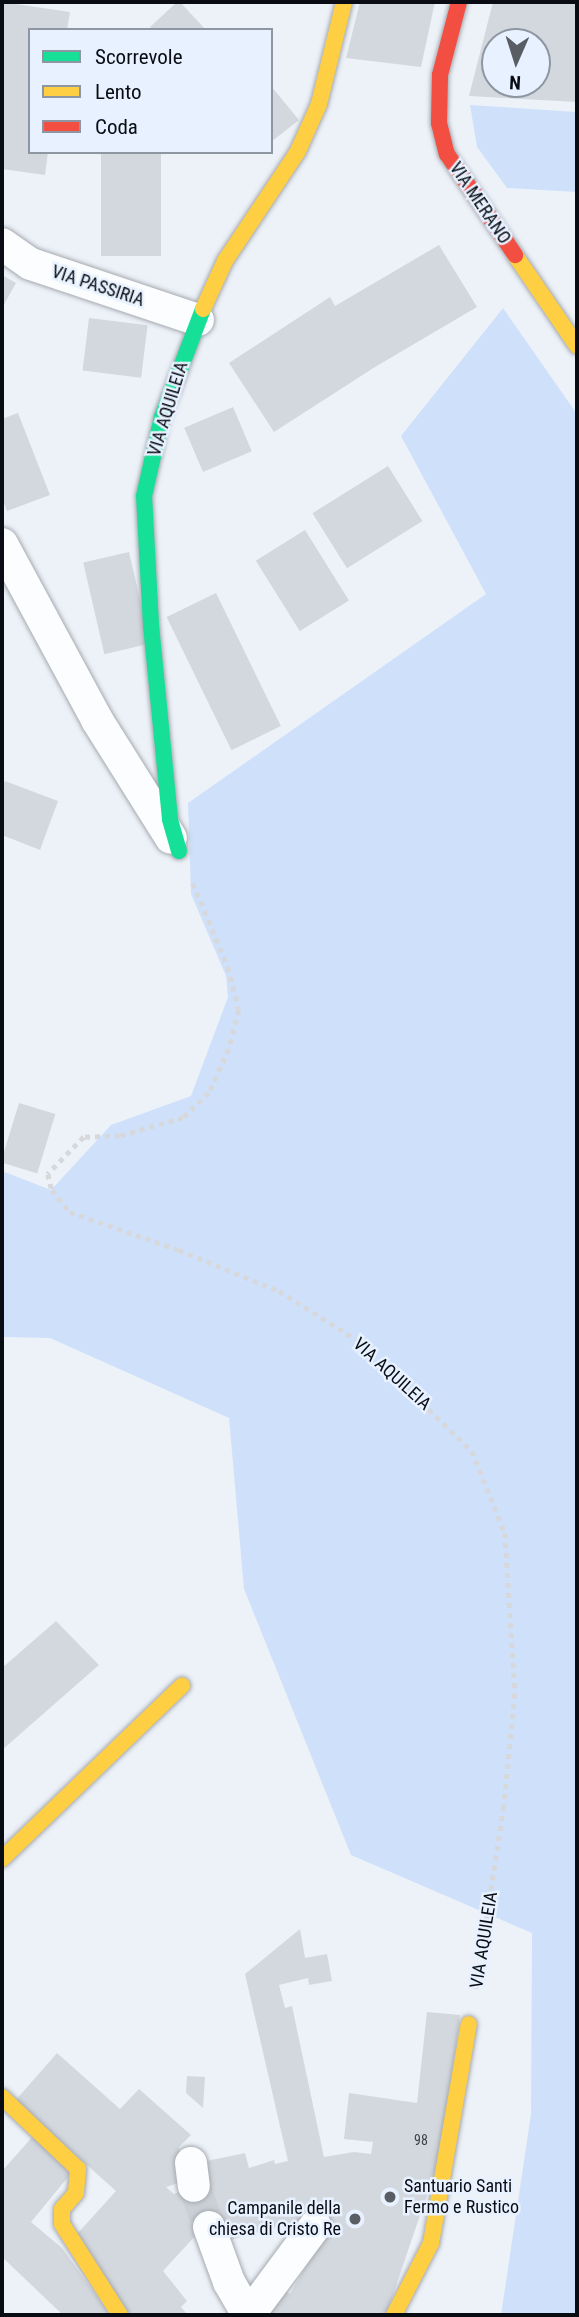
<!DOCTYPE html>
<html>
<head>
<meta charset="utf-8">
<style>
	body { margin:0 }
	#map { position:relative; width:579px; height:2317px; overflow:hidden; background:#edf2f9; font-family:"Roboto Condensed",sans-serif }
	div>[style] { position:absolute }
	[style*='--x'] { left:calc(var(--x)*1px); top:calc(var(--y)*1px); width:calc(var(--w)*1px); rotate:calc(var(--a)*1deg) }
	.green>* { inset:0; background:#cfe1fa }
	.building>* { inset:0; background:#d3d8de; transform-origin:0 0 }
	.street-tunnel>* { height:32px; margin-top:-16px; transform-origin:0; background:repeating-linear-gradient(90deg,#cbd0d6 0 32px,transparent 0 48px) }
	.path>* { height:4.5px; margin-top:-2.25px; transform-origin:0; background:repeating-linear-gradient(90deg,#d7d8db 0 5px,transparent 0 10px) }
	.roads { filter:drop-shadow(0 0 2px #a6aab0) drop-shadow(0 0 2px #a6aab0) }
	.street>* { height:32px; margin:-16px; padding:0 16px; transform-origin:16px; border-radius:16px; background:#fcfdfe }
	.fast>* { height:16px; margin:-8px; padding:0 8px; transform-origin:8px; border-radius:8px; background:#16e098 }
	.slow>* { height:16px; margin:-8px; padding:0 8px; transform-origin:8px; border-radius:8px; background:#ffcf43 }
	.jam>* { height:16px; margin:-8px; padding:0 8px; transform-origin:8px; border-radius:8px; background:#f24e42 }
	.dots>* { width:19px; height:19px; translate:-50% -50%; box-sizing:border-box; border:4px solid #e7f1ff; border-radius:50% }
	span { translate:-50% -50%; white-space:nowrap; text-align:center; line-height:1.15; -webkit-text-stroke:5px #e7f1ff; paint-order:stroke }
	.number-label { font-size:14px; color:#3e4248 }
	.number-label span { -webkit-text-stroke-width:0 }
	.street-label { font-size:18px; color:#090d13 }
	.poi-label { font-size:18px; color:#090d13 }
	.left { translate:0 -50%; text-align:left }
	.right { translate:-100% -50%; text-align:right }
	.frame { position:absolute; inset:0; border:4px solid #090d13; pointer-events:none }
	.legend { position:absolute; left:28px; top:28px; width:245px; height:126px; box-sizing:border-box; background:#e7f1ff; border:2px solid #8e96a1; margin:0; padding:9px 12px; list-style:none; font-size:21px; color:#090d13 }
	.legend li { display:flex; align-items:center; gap:14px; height:35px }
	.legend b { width:35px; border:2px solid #8e96a1 }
	.north { position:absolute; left:481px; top:28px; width:70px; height:70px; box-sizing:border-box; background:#e7f1ff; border:2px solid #8e96a1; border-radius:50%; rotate:183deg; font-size:19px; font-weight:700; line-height:28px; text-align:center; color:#090d13 }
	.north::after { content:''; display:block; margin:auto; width:24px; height:32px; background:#595d64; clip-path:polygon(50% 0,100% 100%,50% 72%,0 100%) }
</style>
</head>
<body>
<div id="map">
	<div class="green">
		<i style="clip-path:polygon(470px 105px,577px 112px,577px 192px,507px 188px,477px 147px)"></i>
		<i style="clip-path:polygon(503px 308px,577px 414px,577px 2315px,501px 2315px,531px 2114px,532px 1933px,351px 1855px,244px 1589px,229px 1418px,50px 1338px,2px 1337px,2px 1171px,51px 1190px,111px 1125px,191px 1096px,228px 997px,226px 976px,191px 894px,188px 803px,486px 594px,401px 436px)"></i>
	</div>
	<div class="building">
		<i style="clip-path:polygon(2px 2px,70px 12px,67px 30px,30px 30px,30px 152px,48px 152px,45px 175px,2px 169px)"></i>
		<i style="clip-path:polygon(177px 2px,180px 2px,206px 30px,153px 30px,150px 27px)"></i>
		<i style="clip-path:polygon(360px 2px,435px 2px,421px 67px,346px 58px)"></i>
		<i style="clip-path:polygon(evenodd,493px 2px,577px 2px,577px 102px,469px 96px,493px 2px,495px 42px,537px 42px,537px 84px,495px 84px,495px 42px)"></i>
		<i style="clip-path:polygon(271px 86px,299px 120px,271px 142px)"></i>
		<i style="left:101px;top:152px;width:60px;height:104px"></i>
		<i style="clip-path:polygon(439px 245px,477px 307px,375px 367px,274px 432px,229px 363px,330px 297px,335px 306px)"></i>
		<i style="clip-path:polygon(2px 275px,16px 283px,2px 308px)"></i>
		<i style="left:89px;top:318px;width:59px;height:53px;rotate:7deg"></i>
		<i style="left:233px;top:407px;width:48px;height:53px;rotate:67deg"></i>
		<i style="clip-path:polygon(18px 413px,50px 495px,7px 511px,2px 498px,2px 419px)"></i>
		<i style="left:388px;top:466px;width:65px;height:89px;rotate:58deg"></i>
		<i style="left:305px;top:530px;width:83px;height:58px;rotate:58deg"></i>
		<i style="left:129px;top:552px;width:94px;height:47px;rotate:77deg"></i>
		<i style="left:216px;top:593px;width:148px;height:55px;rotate:64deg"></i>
		<i style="clip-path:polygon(5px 781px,58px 801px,40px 850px,2px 835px,2px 788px)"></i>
		<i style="left:19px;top:1103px;width:38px;height:62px;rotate:17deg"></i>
		<i style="clip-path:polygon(56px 1621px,99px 1665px,2px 1750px,2px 1668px)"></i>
		<i style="clip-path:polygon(300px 1929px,305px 1958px,327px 1954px,332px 1981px,309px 1985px,308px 1978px,279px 1985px,285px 2008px,292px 2006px,324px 2157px,354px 2152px,371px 2154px,373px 2142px,344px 2139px,349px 2093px,417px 2103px,427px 2012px,460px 2015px,442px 2151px,386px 2315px,266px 2315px,282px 2289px,290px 2294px,330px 2225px,301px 2220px,220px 2243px,197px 2234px,163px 2271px,187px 2301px,181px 2307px,188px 2315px,123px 2315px,77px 2234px,116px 2191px,15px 2101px,57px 2053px,120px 2109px,139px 2089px,191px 2135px,179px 2147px,188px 2180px,166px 2187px,174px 2194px,198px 2185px,197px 2163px,245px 2153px,249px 2168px,274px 2160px,275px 2164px,288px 2161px,245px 1974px)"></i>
		<i style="clip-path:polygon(187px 2076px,205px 2077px,203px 2108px,186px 2093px)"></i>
		<i style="clip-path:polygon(34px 2135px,73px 2171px,31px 2222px,62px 2248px,110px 2315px,63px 2315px,2px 2257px,2px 2171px)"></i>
	</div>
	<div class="street-tunnel">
		<i style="--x:194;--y:2186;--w:44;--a:69.9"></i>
	</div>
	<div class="path">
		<i style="--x:193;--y:883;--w:91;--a:67.4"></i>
		<i style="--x:228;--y:967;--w:44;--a:75.7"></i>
		<i style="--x:239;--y:1010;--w:40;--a:104.4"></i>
		<i style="--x:229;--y:1049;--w:48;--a:114.4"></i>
		<i style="--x:209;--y:1093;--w:36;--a:136"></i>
		<i style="--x:183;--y:1118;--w:66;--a:164.1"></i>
		<i style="--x:120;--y:1136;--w:36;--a:178"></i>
		<i style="--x:84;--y:1137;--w:52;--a:134.2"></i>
		<i style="--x:48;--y:1174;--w:16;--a:76"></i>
		<i style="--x:52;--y:1190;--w:28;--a:51"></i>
		<i style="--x:70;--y:1212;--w:115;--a:19.2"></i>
		<i style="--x:179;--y:1250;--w:108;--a:22.3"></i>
		<i style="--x:279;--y:1291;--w:92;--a:32.1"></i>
		<i style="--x:357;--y:1340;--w:160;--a:44"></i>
		<i style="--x:472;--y:1451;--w:88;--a:68.1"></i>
		<i style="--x:505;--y:1533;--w:161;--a:86.4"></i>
		<i style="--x:515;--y:1694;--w:113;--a:95.6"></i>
		<i style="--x:504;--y:1806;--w:185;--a:98.7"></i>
	</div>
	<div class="roads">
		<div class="street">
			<i style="--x:2;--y:244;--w:35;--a:35"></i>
			<i style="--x:31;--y:264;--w:176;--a:18.5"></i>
			<i style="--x:2;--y:544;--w:200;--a:61.6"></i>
			<i style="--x:97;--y:720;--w:139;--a:57.9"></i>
			<i style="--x:191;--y:2163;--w:23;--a:83"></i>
			<i style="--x:209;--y:2227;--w:59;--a:70"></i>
			<i style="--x:229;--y:2282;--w:38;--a:60"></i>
			<i style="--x:249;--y:2315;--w:111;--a:-53.4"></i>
		</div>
		<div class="fast">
			<i style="--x:179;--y:851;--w:33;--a:-106"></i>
			<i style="--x:170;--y:819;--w:195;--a:-95.6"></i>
			<i style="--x:151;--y:625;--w:129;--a:-93.1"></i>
			<i style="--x:144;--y:496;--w:81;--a:-77.2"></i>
			<i style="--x:162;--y:417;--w:116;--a:-69.2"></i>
		</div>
		<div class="slow">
			<i style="--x:515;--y:255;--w:110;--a:55.7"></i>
			<i style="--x:203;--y:309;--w:53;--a:-65.4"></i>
			<i style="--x:225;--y:261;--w:132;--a:-56.4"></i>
			<i style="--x:298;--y:151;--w:51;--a:-65.9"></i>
			<i style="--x:319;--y:104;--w:105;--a:-76.2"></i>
			<i style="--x:2;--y:1859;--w:250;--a:-43.9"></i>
			<i style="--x:2;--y:2097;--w:105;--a:43.5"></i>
			<i style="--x:78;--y:2169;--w:24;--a:95"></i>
			<i style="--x:76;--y:2193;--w:21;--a:131"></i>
			<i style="--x:62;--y:2209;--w:15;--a:90"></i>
			<i style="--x:62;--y:2224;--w:108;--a:57.5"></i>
			<i style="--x:394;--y:2315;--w:81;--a:-62.8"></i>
			<i style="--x:431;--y:2243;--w:222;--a:-80.2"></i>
		</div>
		<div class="jam">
			<i style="--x:459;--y:2;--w:75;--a:104.6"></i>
			<i style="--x:440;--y:75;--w:48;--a:91.2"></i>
			<i style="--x:439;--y:123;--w:32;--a:76"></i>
			<i style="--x:447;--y:154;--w:122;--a:56"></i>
		</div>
	</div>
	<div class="dots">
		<i style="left:390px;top:2197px;background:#595d64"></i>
		<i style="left:355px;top:2219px;background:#595d64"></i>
	</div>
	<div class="number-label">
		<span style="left:421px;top:2140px">98</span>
	</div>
	<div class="street-label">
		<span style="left:480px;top:203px;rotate:56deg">VIA MERANO</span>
		<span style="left:98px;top:286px;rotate:18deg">VIA PASSIRIA</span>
		<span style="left:168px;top:409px;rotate:-73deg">VIA AQUILEIA</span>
		<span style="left:392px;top:1374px;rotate:42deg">VIA AQUILEIA</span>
		<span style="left:484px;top:1940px;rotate:-81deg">VIA AQUILEIA</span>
	</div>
	<div class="poi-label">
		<span class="left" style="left:404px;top:2197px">Santuario Santi<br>Fermo e Rustico</span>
		<span class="right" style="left:341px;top:2219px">Campanile della<br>chiesa di Cristo Re</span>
	</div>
	<div class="frame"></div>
	<ul class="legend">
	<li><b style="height:9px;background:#16e098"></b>Scorrevole</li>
	<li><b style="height:9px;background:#ffcf43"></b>Lento</li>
	<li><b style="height:9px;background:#f24e42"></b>Coda</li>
	</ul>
	<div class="north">N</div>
</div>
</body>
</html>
